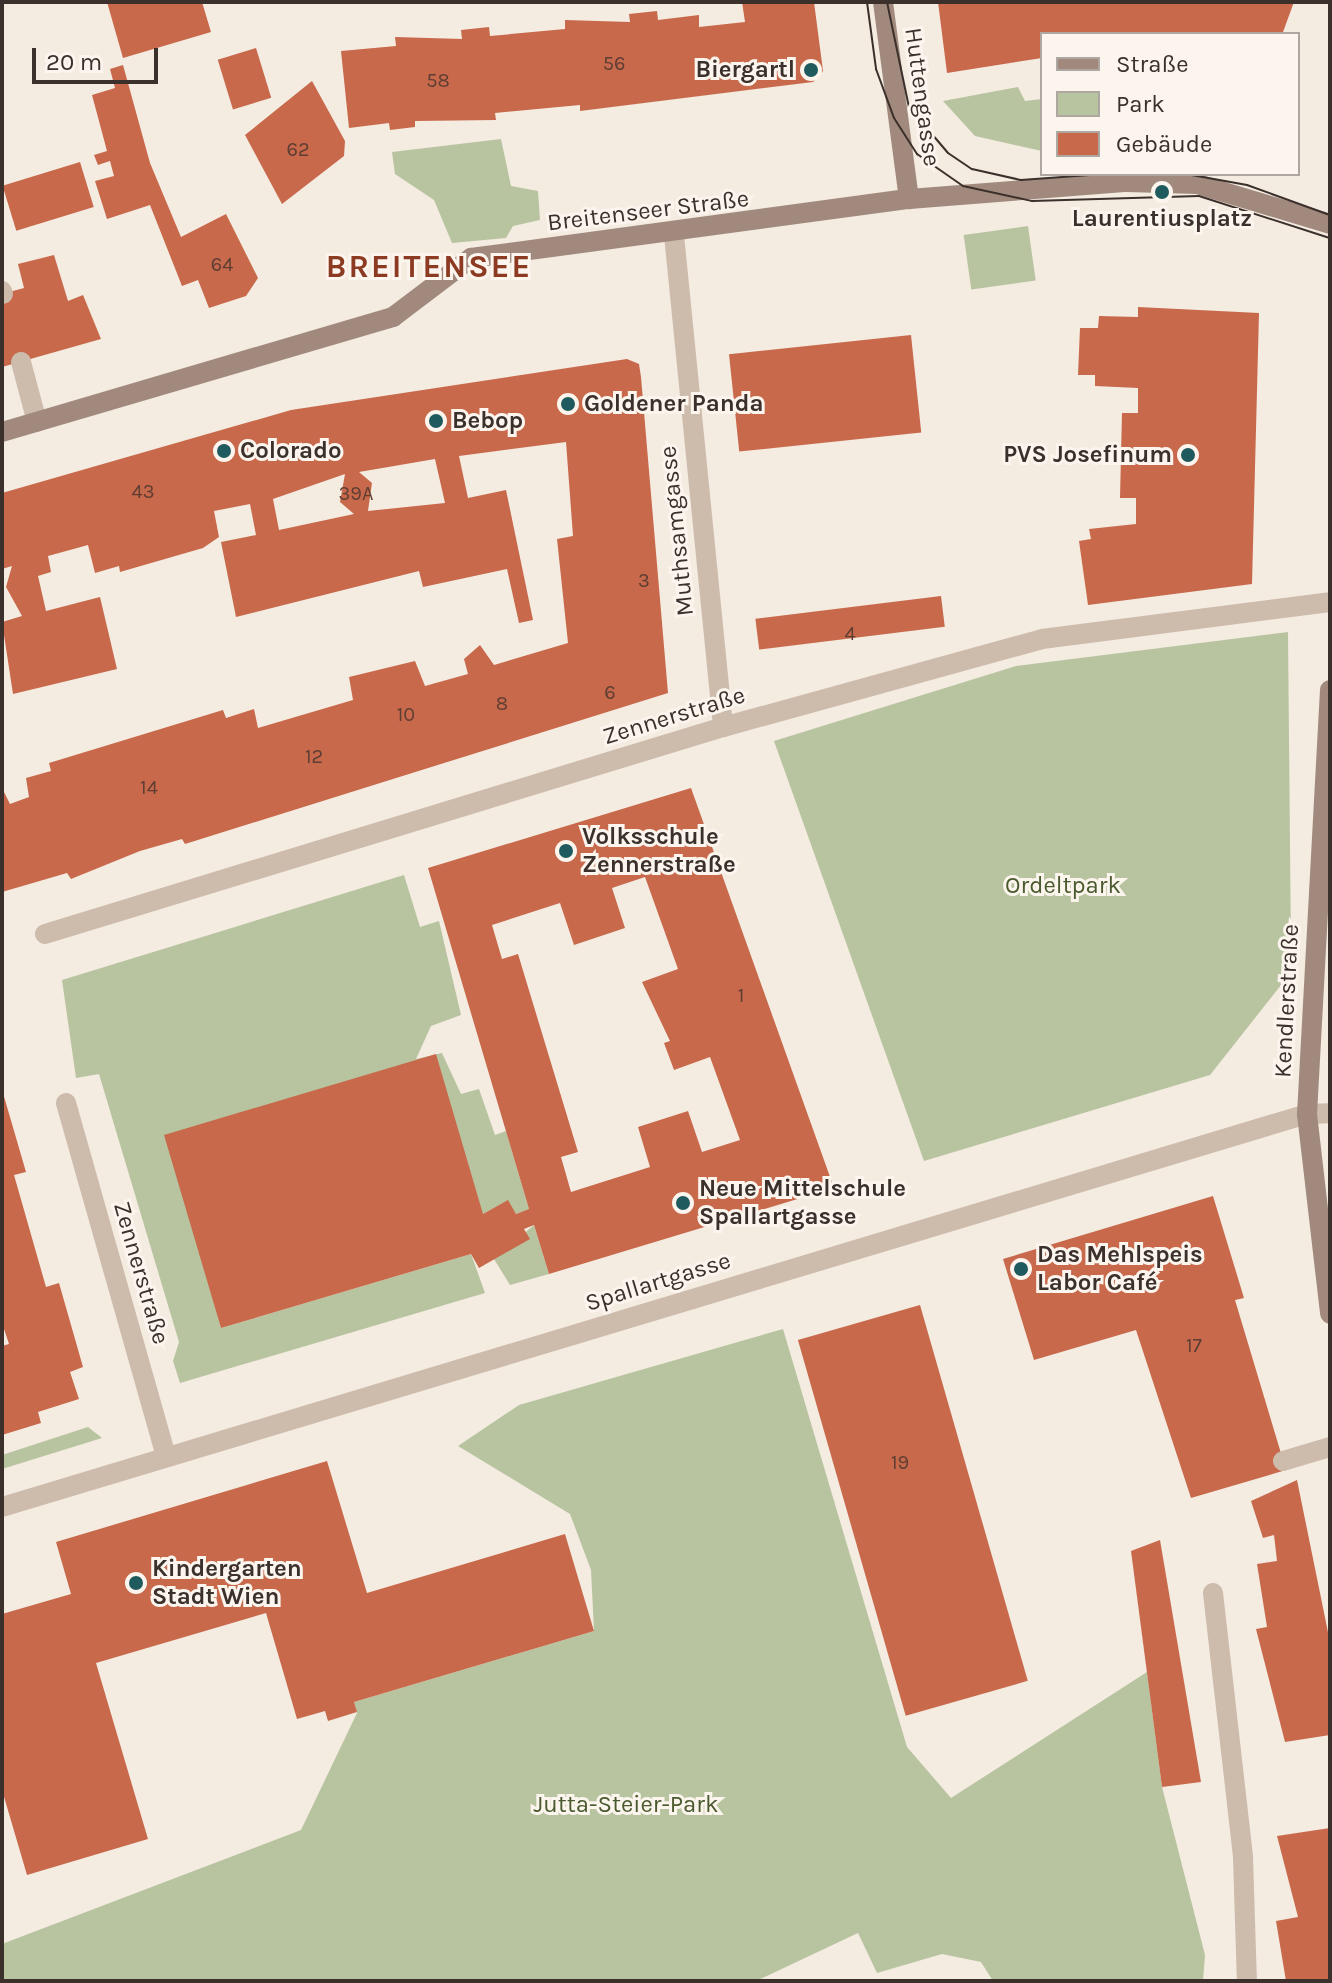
<!DOCTYPE html>
<html>
<head>
<meta charset="utf-8">
<style>
	body { margin:0 }
	#map { position:relative; width:1332px; height:1983px; overflow:hidden; background:#f4ebe1; font-family:Karla,sans-serif }
	div>[style] { position:absolute }
	[style*='--x'] { left:calc(var(--x)*1px); top:calc(var(--y)*1px); width:calc(var(--w)*1px); rotate:calc(var(--a)*1deg) }
	.green>* { inset:0; background:#b8c4a0; transform-origin:0 0 }
	.building>* { inset:0; background:#c8694b; transform-origin:0 0 }
	.lane>* { height:20px; margin:-10px; padding:0 10px; transform-origin:10px; border-radius:10px; background:#cdbbac }
	.street>* { height:20px; margin:-10px; padding:0 10px; transform-origin:10px; border-radius:10px; background:#cdbbac }
	.secondary>* { height:20px; margin:-10px; padding:0 10px; transform-origin:10px; border-radius:10px; background:#a18a7d }
	.tram>* { height:2px; margin:-1px; padding:0 1px; transform-origin:1px; border-radius:1px; background:#3b302b }
	.dots>* { width:22px; height:22px; translate:-50% -50%; box-sizing:border-box; border:4px solid #fbf5ee; border-radius:50% }
	span { translate:-50% -50%; white-space:nowrap; text-align:center; line-height:1.15; -webkit-text-stroke:6px #fbf5ee; paint-order:stroke }
	.number-label { font-size:20px; color:#5e3e33 }
	.number-label span { -webkit-text-stroke-width:0 }
	.poi-label { font-size:24px; color:#3b302b; font-weight:700 }
	.right { translate:-100% -50%; text-align:right }
	.left { translate:0 -50%; text-align:left }
	.street-label { font-size:24px; color:#3b302b }
	.park-label { font-size:24px; color:#4a5a2e }
	.district-label { font-size:32px; color:#8c3b22; font-weight:700; letter-spacing:2px }
	.frame { position:absolute; inset:0; border:4px solid #3b302b; pointer-events:none }
	.legend { position:absolute; left:1040px; top:32px; width:260px; height:144px; box-sizing:border-box; background:#fbf5ee; border:2px solid #aea6a0; margin:0; padding:10px 14px; list-style:none; font-size:24px; color:#3b302b }
	.legend li { display:flex; align-items:center; gap:16px; height:40px }
	.legend b { width:40px; border:2px solid #aea6a0 }
	.scale { position:absolute; left:32px; top:48px; width:126px; height:36px; box-sizing:border-box; border:4px solid #3b302b; border-top:0; padding-left:10px; font-size:24px; line-height:28px; white-space:nowrap; color:#3b302b; -webkit-text-stroke:6px #fbf5ee; paint-order:stroke }
</style>
</head>
<body>
<div id="map">
	<div class="green">
		<i style="clip-path:polygon(1018px 87px,1025px 101px,1042px 99px,1042px 151px,975px 136px,943px 101px)"></i>
		<i style="clip-path:polygon(501px 139px,511px 186px,538px 191px,540px 220px,513px 226px,506px 238px,452px 243px,434px 200px,395px 174px,392px 152px)"></i>
		<i style="left:1028px;top:226px;width:55px;height:65px;rotate:82deg"></i>
		<i style="clip-path:polygon(1288px 632px,1291px 953px,1285px 980px,1210px 1075px,924px 1161px,774px 741px,1016px 666px)"></i>
		<i style="clip-path:polygon(404px 875px,420px 927px,439px 921px,461px 1015px,431px 1026px,416px 1059px,442px 1053px,461px 1094px,479px 1089px,495px 1135px,506px 1131px,529px 1209px,516px 1214px,507px 1201px,483px 1214px,206px 1274px,221px 1328px,471px 1254px,485px 1293px,180px 1383px,173px 1361px,179px 1342px,99px 1074px,76px 1078px,62px 980px)"></i>
		<i style="clip-path:polygon(534px 1225px,549px 1274px,510px 1285px,494px 1259px)"></i>
		<i style="clip-path:polygon(783px 1329px,907px 1747px,951px 1798px,1147px 1672px,1162px 1787px,1205px 1955px,1203px 1981px,993px 1981px,981px 1962px,942px 1954px,877px 1973px,858px 1933px,756px 1981px,2px 1981px,2px 1944px,301px 1830px,357px 1713px,354px 1702px,594px 1631px,591px 1570px,570px 1514px,458px 1446px,519px 1405px)"></i>
		<i style="clip-path:polygon(88px 1427px,102px 1438px,2px 1469px,2px 1455px)"></i>
	</div>
	<div class="building">
		<i style="clip-path:polygon(107px 2px,202px 2px,211px 32px,123px 58px)"></i>
		<i style="clip-path:polygon(742px 2px,814px 2px,823px 71px,813px 82px,580px 111px,580px 105px,495px 113px,496px 120px,415px 121px,415px 127px,390px 130px,389px 123px,349px 128px,341px 51px,396px 46px,395px 37px,462px 39px,461px 30px,489px 27px,490px 36px,565px 29px,565px 20px,630px 22px,629px 14px,657px 11px,658px 20px,699px 15px,699px 27px,745px 22px)"></i>
		<i style="clip-path:polygon(938px 2px,1294px 2px,1283px 32px,1042px 34px,1042px 58px,947px 73px)"></i>
		<i style="left:256px;top:48px;width:52px;height:40px;rotate:73deg"></i>
		<i style="clip-path:polygon(123px 65px,150px 163px,181px 237px,226px 214px,258px 278px,246px 296px,209px 308px,198px 280px,182px 286px,150px 205px,107px 219px,95px 181px,114px 176px,110px 161px,98px 165px,94px 155px,107px 151px,92px 95px,115px 88px,110px 69px)"></i>
		<i style="clip-path:polygon(312px 81px,345px 141px,344px 156px,282px 204px,245px 135px)"></i>
		<i style="left:80px;top:162px;width:47px;height:81px;rotate:73deg"></i>
		<i style="clip-path:polygon(54px 255px,68px 301px,83px 295px,101px 339px,2px 367px,2px 294px,24px 288px,18px 264px)"></i>
		<i style="clip-path:polygon(1138px 307px,1259px 313px,1252px 584px,1088px 605px,1079px 541px,1091px 539px,1089px 529px,1136px 524px,1136px 498px,1120px 498px,1122px 413px,1138px 413px,1138px 388px,1095px 386px,1095px 375px,1078px 375px,1080px 328px,1098px 328px,1099px 316px,1138px 317px)"></i>
		<i style="left:911px;top:335px;width:98px;height:183px;rotate:84deg"></i>
		<i style="clip-path:polygon(evenodd,627px 359px,639px 364px,641px 377px,668px 693px,185px 844px,182px 839px,140px 851px,71px 879px,67px 873px,2px 892px,2px 788px,10px 804px,29px 797px,26px 778px,51px 771px,49px 763px,223px 710px,226px 718px,254px 709px,258px 728px,353px 700px,349px 677px,415px 661px,425px 686px,468px 674px,464px 659px,480px 645px,494px 665px,568px 643px,557px 539px,573px 536px,566px 442px,459px 456px,468px 498px,506px 490px,533px 620px,519px 623px,507px 569px,423px 587px,419px 571px,236px 617px,221px 542px,256px 535px,250px 504px,214px 511px,219px 537px,203px 548px,120px 572px,119px 566px,95px 573px,88px 545px,48px 556px,51px 572px,38px 576px,46px 611px,100px 597px,117px 669px,13px 694px,2px 622px,22px 616px,6px 587px,12px 566px,2px 569px,2px 493px,291px 410px,627px 359px,435px 459px,445px 503px,368px 511px,372px 483px,359px 472px,435px 459px,627px 359px,345px 474px,340px 502px,354px 514px,279px 530px,273px 499px,345px 474px)"></i>
		<i style="left:941px;top:596px;width:31px;height:187px;rotate:83deg"></i>
		<i style="clip-path:polygon(evenodd,691px 788px,834px 1188px,549px 1274px,534px 1225px,524px 1229px,530px 1239px,479px 1268px,471px 1254px,221px 1328px,164px 1135px,436px 1054px,483px 1214px,508px 1200px,516px 1214px,529px 1209px,428px 868px,691px 788px,645px 877px,678px 969px,642px 982px,670px 1041px,664px 1043px,674px 1070px,710px 1057px,740px 1140px,702px 1152px,688px 1111px,638px 1127px,650px 1167px,571px 1192px,561px 1157px,578px 1152px,518px 954px,502px 959px,492px 925px,560px 903px,574px 945px,625px 928px,612px 888px,645px 877px)"></i>
		<i style="clip-path:polygon(3px 1093px,26px 1172px,14px 1175px,46px 1287px,59px 1283px,83px 1367px,70px 1372px,79px 1399px,38px 1412px,41px 1423px,2px 1435px,2px 1346px,9px 1344px,2px 1323px)"></i>
		<i style="clip-path:polygon(1213px 1196px,1244px 1298px,1235px 1300px,1286px 1470px,1191px 1498px,1136px 1330px,1034px 1360px,1003px 1259px)"></i>
		<i style="left:920px;top:1305px;width:391px;height:127px;rotate:74deg"></i>
		<i style="clip-path:polygon(327px 1461px,367px 1593px,565px 1534px,594px 1631px,354px 1702px,357px 1712px,328px 1721px,325px 1711px,297px 1719px,266px 1613px,96px 1663px,148px 1839px,27px 1875px,2px 1790px,2px 1614px,71px 1594px,56px 1542px)"></i>
		<i style="clip-path:polygon(1297px 1480px,1330px 1642px,1330px 1735px,1285px 1742px,1256px 1629px,1267px 1627px,1257px 1564px,1277px 1561px,1274px 1535px,1263px 1538px,1251px 1501px)"></i>
		<i style="clip-path:polygon(1160px 1540px,1201px 1782px,1162px 1787px,1131px 1551px)"></i>
		<i style="clip-path:polygon(1330px 1828px,1330px 1981px,1286px 1981px,1276px 1921px,1298px 1917px,1277px 1836px)"></i>
	</div>
	<div class="lane">
		<i style="--x:2;--y:291;--w:3;--a:72"></i>
		<i style="--x:21;--y:362;--w:62;--a:75.1"></i>
		<i style="--x:1283;--y:1461;--w:49;--a:-16.6"></i>
		<i style="--x:1213;--y:1593;--w:266;--a:83.5"></i>
		<i style="--x:1243;--y:1857;--w:124;--a:88.2"></i>
	</div>
	<div class="street">
		<i style="--x:674;--y:235;--w:494;--a:84.3"></i>
		<i style="--x:45;--y:934;--w:709;--a:-16.98"></i>
		<i style="--x:723;--y:727;--w:331;--a:-15.4"></i>
		<i style="--x:1042;--y:639;--w:290;--a:-7.3"></i>
		<i style="--x:66;--y:1103;--w:368;--a:74.2"></i>
		<i style="--x:2;--y:1507;--w:1363;--a:-16.76"></i>
		<i style="--x:1307;--y:1114;--w:23;--a:-2"></i>
	</div>
	<div class="secondary">
		<i style="--x:883;--y:2;--w:199;--a:82.5"></i>
		<i style="--x:2;--y:432;--w:408;--a:-16.4"></i>
		<i style="--x:393;--y:317;--w:98;--a:-37.1"></i>
		<i style="--x:471;--y:258;--w:442;--a:-7.7"></i>
		<i style="--x:909;--y:199;--w:219;--a:-4.5"></i>
		<i style="--x:1127;--y:182;--w:70;--a:1.6"></i>
		<i style="--x:1197;--y:184;--w:139;--a:16.7"></i>
		<i style="--x:1330;--y:690;--w:425;--a:93.1"></i>
		<i style="--x:1307;--y:1114;--w:201;--a:83.4"></i>
	</div>
	<div class="tram">
		<i style="--x:867;--y:2;--w:68;--a:82.3"></i>
		<i style="--x:876;--y:69;--w:52;--a:69.8"></i>
		<i style="--x:894;--y:118;--w:43;--a:57.4"></i>
		<i style="--x:917;--y:154;--w:56;--a:34.8"></i>
		<i style="--x:963;--y:186;--w:71;--a:12.3"></i>
		<i style="--x:1032;--y:201;--w:167;--a:-1.7"></i>
		<i style="--x:1199;--y:196;--w:138;--a:17.8"></i>
		<i style="--x:887;--y:2;--w:107;--a:78.2"></i>
		<i style="--x:909;--y:107;--w:60;--a:49.7"></i>
		<i style="--x:948;--y:153;--w:29;--a:34"></i>
		<i style="--x:972;--y:169;--w:50;--a:12.7"></i>
		<i style="--x:1021;--y:180;--w:83;--a:-4.1"></i>
		<i style="--x:1186;--y:174;--w:62;--a:10.2"></i>
		<i style="--x:1247;--y:185;--w:88;--a:19.9"></i>
	</div>
	<div class="dots">
		<i style="left:811px;top:70px;background:#1f5a5e"></i>
		<i style="left:1162px;top:192px;background:#1f5a5e"></i>
		<i style="left:568px;top:404px;background:#1f5a5e"></i>
		<i style="left:436px;top:421px;background:#1f5a5e"></i>
		<i style="left:224px;top:451px;background:#1f5a5e"></i>
		<i style="left:1188px;top:455px;background:#1f5a5e"></i>
		<i style="left:566px;top:851px;background:#1f5a5e"></i>
		<i style="left:683px;top:1203px;background:#1f5a5e"></i>
		<i style="left:1021px;top:1269px;background:#1f5a5e"></i>
		<i style="left:136px;top:1583px;background:#1f5a5e"></i>
	</div>
	<div class="number-label">
		<span style="left:614px;top:63px">56</span>
		<span style="left:438px;top:80px">58</span>
		<span style="left:298px;top:149px">62</span>
		<span style="left:222px;top:264px">64</span>
		<span style="left:143px;top:491px">43</span>
		<span style="left:356px;top:493px">39A</span>
		<span style="left:644px;top:580px">3</span>
		<span style="left:850px;top:633px">4</span>
		<span style="left:610px;top:692px">6</span>
		<span style="left:502px;top:703px">8</span>
		<span style="left:406px;top:714px">10</span>
		<span style="left:314px;top:756px">12</span>
		<span style="left:149px;top:787px">14</span>
		<span style="left:741px;top:995px">1</span>
		<span style="left:1194px;top:1345px">17</span>
		<span style="left:900px;top:1462px">19</span>
	</div>
	<div class="poi-label">
		<span class="right" style="left:795px;top:70px">Biergartl</span>
		<span style="left:1162px;top:219px">Laurentiusplatz</span>
		<span class="left" style="left:584px;top:404px">Goldener Panda</span>
		<span class="left" style="left:452px;top:421px">Bebop</span>
		<span class="left" style="left:240px;top:451px">Colorado</span>
		<span class="right" style="left:1172px;top:455px">PVS Josefinum</span>
		<span class="left" style="left:582px;top:851px">Volksschule<br>Zennerstraße</span>
		<span class="left" style="left:699px;top:1203px">Neue Mittelschule<br>Spallartgasse</span>
		<span class="left" style="left:1037px;top:1269px">Das Mehlspeis<br>Labor Café</span>
		<span class="left" style="left:152px;top:1583px">Kindergarten<br>Stadt Wien</span>
	</div>
	<div class="street-label">
		<span style="left:922px;top:97px;rotate:82deg">Huttengasse</span>
		<span style="left:648px;top:211px;rotate:-7deg">Breitenseer Straße</span>
		<span style="left:677px;top:531px;rotate:-96deg">Muthsamgasse</span>
		<span style="left:674px;top:716px;rotate:-17deg">Zennerstraße</span>
		<span style="left:1287px;top:1001px;rotate:-87deg">Kendlerstraße</span>
		<span style="left:141px;top:1273px;rotate:74deg">Zennerstraße</span>
		<span style="left:658px;top:1282px;rotate:-17deg">Spallartgasse</span>
	</div>
	<div class="park-label">
		<span style="left:1063px;top:886px">Ordeltpark</span>
		<span style="left:626px;top:1805px">Jutta-Steier-Park</span>
	</div>
	<div class="district-label">
		<span style="left:429px;top:267px">BREITENSEE</span>
	</div>
	<div class="frame"></div>
	<ul class="legend">
	<li><b style="height:10px;background:#a18a7d"></b>Straße</li>
	<li><b style="height:22px;background:#b8c4a0"></b>Park</li>
	<li><b style="height:22px;background:#c8694b"></b>Gebäude</li>
	</ul>
	<div class="scale">20 m</div>
</div>
</body>
</html>
